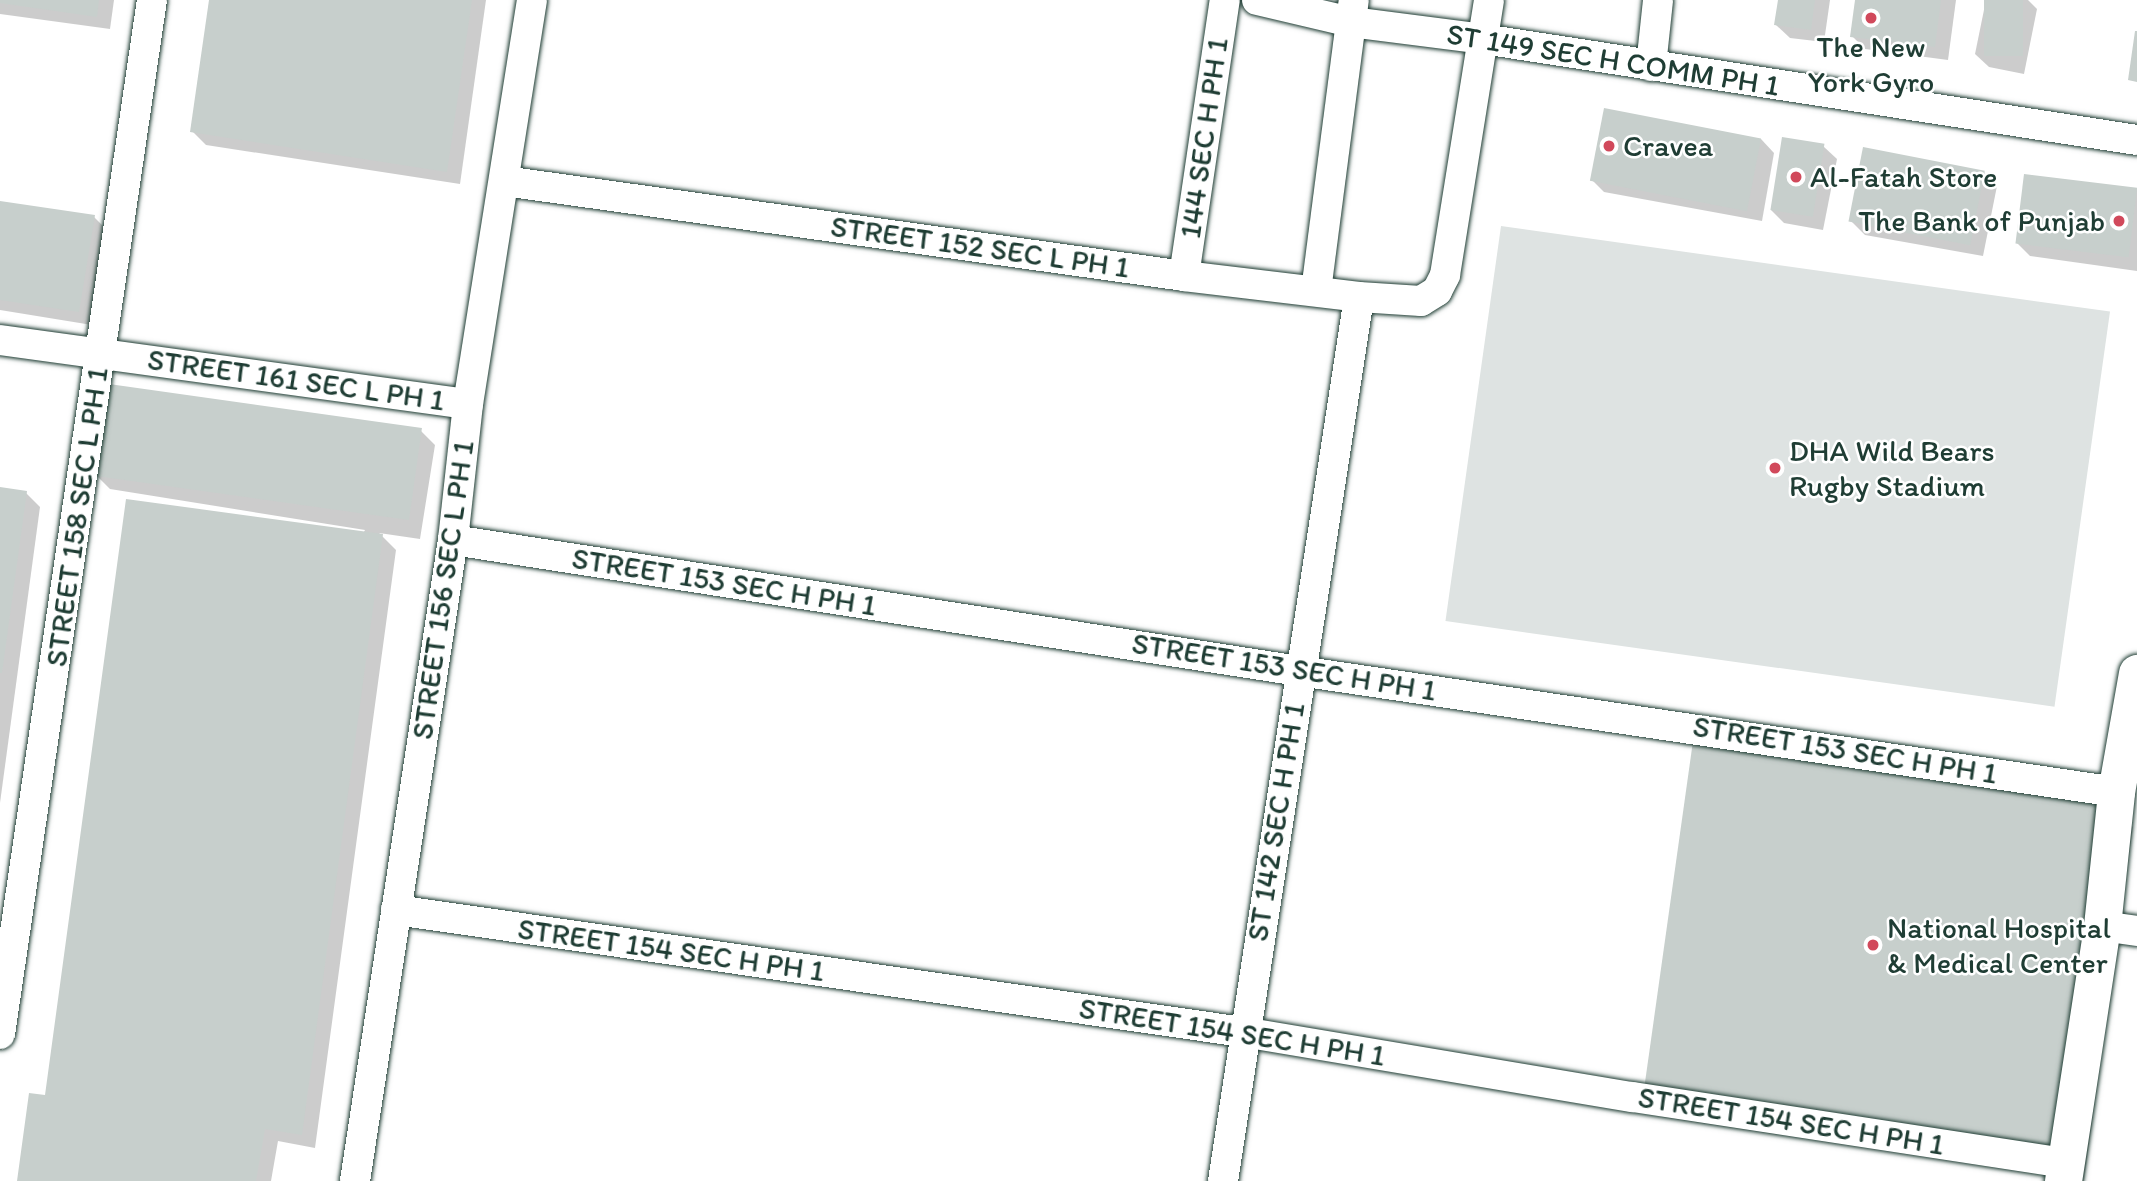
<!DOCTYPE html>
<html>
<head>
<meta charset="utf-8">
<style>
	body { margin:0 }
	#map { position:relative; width:2137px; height:1181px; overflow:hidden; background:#fff; font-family:Itim,sans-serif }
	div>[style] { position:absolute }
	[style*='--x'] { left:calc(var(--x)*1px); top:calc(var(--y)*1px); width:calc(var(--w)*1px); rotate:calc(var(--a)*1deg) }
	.green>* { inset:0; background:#dee3e2; transform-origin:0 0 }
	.shadow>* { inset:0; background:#0003 }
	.building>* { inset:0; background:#c7cfcc; transform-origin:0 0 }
	.roads { filter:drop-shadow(0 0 2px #1f3d34) drop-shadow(0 0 2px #1f3d34) }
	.minor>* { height:30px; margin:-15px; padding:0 15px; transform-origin:15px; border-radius:15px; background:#fff }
	.tertiary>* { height:37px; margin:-18.5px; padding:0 18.5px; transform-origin:18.5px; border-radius:18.5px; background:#fff }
	.dots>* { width:19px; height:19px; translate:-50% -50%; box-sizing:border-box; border:4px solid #fff; border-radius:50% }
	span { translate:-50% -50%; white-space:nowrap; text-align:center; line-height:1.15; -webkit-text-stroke:5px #fff; paint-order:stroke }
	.poi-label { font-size:30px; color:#1f3d34 }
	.left { translate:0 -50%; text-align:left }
	.right { translate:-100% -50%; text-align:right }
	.street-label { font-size:30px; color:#1f3d34 }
</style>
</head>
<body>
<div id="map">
	<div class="green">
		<i style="left:1501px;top:226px;width:615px;height:399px;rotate:8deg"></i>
	</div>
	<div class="shadow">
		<i style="clip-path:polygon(0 0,114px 0,110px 29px,0 14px)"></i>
		<i style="clip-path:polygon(210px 0,486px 0,460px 184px,206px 145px,192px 131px)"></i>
		<i style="clip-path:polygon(1780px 0,1830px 0,1824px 42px,1790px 38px,1776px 25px)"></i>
		<i style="clip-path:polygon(1856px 0,1956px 0,1948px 60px,1865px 49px,1852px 36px)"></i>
		<i style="clip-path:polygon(1986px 0,2028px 0,2037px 9px,2024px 74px,1989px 67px,1975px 54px)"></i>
		<i style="clip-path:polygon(1761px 139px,1774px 153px,1762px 221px,1604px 192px,1591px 179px)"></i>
		<i style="clip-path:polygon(1823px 146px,1837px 159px,1823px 230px,1784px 223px,1771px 210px)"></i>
		<i style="clip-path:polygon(1984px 172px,1997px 186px,1983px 256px,1865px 235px,1851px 221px)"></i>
		<i style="clip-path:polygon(2137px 189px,2137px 271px,2030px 256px,2017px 243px)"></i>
		<i style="clip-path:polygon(0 203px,94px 217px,107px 230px,92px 325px,0 310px)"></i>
		<i style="clip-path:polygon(421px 431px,435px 445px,420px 539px,379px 533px,396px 550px,315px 1148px,278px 1141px,271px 1181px,19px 1181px,47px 1097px,365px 530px,110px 489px,97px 476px)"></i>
		<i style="clip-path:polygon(0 489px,26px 493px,40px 507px,0 803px)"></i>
		<i style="clip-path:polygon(2106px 801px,2133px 827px,2084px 1181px,1662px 1117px,1636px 1091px)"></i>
	</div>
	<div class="building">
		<i style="clip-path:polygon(0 0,99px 0,97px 17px,0 3px)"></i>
		<i style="clip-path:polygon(209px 0,472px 0,447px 172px,190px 132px)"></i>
		<i style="clip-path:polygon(1778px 0,1815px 0,1811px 30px,1774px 25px)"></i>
		<i style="clip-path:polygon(1855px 0,1941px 0,1935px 47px,1850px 37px)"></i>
		<i style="left:1984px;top:0;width:39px;height:56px"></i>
		<i style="clip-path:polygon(2135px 31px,2137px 31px,2137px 82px,2128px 80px)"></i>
		<i style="left:1604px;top:108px;width:160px;height:74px;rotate:11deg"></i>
		<i style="left:1782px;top:137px;width:43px;height:74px;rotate:9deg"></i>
		<i style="left:1863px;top:147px;width:124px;height:76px;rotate:11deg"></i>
		<i style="left:2024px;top:174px;width:114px;height:70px;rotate:7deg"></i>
		<i style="clip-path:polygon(0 201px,95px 215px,79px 312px,0 300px)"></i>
		<i style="left:109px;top:384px;width:316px;height:93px;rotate:8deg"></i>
		<i style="clip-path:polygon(0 487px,27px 491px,2px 673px,0 673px)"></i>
		<i style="clip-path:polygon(126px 499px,383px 534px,302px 1135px,265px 1129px,256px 1181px,17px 1181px,29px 1093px,45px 1095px)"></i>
		<i style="left:1693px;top:741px;width:418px;height:356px;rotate:8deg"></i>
	</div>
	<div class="roads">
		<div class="minor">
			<i style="--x:1257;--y:0;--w:97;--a:13.2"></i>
			<i style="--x:1351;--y:22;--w:133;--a:7.3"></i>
			<i style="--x:1483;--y:39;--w:662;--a:8.78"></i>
			<i style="--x:1651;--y:66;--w:66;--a:-83.9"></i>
			<i style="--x:504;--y:181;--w:687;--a:7.95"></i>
			<i style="--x:1184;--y:276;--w:176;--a:6.8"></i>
			<i style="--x:1359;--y:297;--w:62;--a:3.7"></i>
			<i style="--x:1421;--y:301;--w:19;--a:-32"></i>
			<i style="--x:1437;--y:291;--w:18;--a:-63"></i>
			<i style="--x:1445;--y:275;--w:278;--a:-80.9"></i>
			<i style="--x:1184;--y:276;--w:279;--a:-81.6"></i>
			<i style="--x:1316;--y:291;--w:293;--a:-82.6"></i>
			<i style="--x:0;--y:340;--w:472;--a:7.8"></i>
			<i style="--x:453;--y:540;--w:856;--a:8.8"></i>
			<i style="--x:1299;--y:671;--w:826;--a:8.42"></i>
			<i style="--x:396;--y:910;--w:856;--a:8.2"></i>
			<i style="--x:1243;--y:1032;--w:395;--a:9.5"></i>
			<i style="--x:1633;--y:1097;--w:438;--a:8.7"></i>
			<i style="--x:2102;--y:926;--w:35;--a:8"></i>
			<i style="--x:0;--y:1034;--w:1045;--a:-81.64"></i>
			<i style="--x:355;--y:1181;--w:648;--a:-81.31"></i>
			<i style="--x:453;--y:540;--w:137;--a:-83.7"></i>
			<i style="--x:468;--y:404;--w:409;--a:-81"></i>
			<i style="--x:1223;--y:1181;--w:894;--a:-81.25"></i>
		</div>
		<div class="tertiary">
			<i style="--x:2063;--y:1181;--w:258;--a:-81.3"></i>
			<i style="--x:2102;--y:926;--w:135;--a:-84"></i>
			<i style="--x:2116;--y:792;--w:121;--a:-80"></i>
		</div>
	</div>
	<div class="dots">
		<i style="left:1871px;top:18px;background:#d1495b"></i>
		<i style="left:1609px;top:146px;background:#d1495b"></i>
		<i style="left:1796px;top:177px;background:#d1495b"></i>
		<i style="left:2119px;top:221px;background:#d1495b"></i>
		<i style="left:1775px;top:468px;background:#d1495b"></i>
		<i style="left:1873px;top:945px;background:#d1495b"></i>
	</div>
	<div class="poi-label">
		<span style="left:1871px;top:64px">The New<br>York Gyro</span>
		<span class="left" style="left:1623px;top:146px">Cravea</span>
		<span class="left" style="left:1810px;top:177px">Al-Fatah Store</span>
		<span class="right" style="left:2105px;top:221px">The Bank of Punjab</span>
		<span class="left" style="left:1789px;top:468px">DHA Wild Bears<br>Rugby Stadium</span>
		<span class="left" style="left:1887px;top:945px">National Hospital<br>&amp; Medical Center</span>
	</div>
	<div class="street-label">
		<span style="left:1613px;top:60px;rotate:9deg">ST 149 SEC H COMM PH 1</span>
		<span style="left:1204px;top:138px;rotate:-82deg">144 SEC H PH 1</span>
		<span style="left:980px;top:247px;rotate:8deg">STREET 152 SEC L PH 1</span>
		<span style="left:296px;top:380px;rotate:8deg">STREET 161 SEC L PH 1</span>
		<span style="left:77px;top:517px;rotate:-82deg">STREET 158 SEC L PH 1</span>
		<span style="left:724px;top:582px;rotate:9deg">STREET 153 SEC H PH 1</span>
		<span style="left:443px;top:590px;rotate:-82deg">STREET 156 SEC L PH 1</span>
		<span style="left:1284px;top:667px;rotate:9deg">STREET 153 SEC H PH 1</span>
		<span style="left:1845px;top:750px;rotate:9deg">STREET 153 SEC H PH 1</span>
		<span style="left:1276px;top:822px;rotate:-81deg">ST 142 SEC H PH 1</span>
		<span style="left:671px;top:950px;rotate:8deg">STREET 154 SEC H PH 1</span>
		<span style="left:1232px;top:1032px;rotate:9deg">STREET 154 SEC H PH 1</span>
		<span style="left:1791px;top:1121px;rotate:9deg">STREET 154 SEC H PH 1</span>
	</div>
</div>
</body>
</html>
